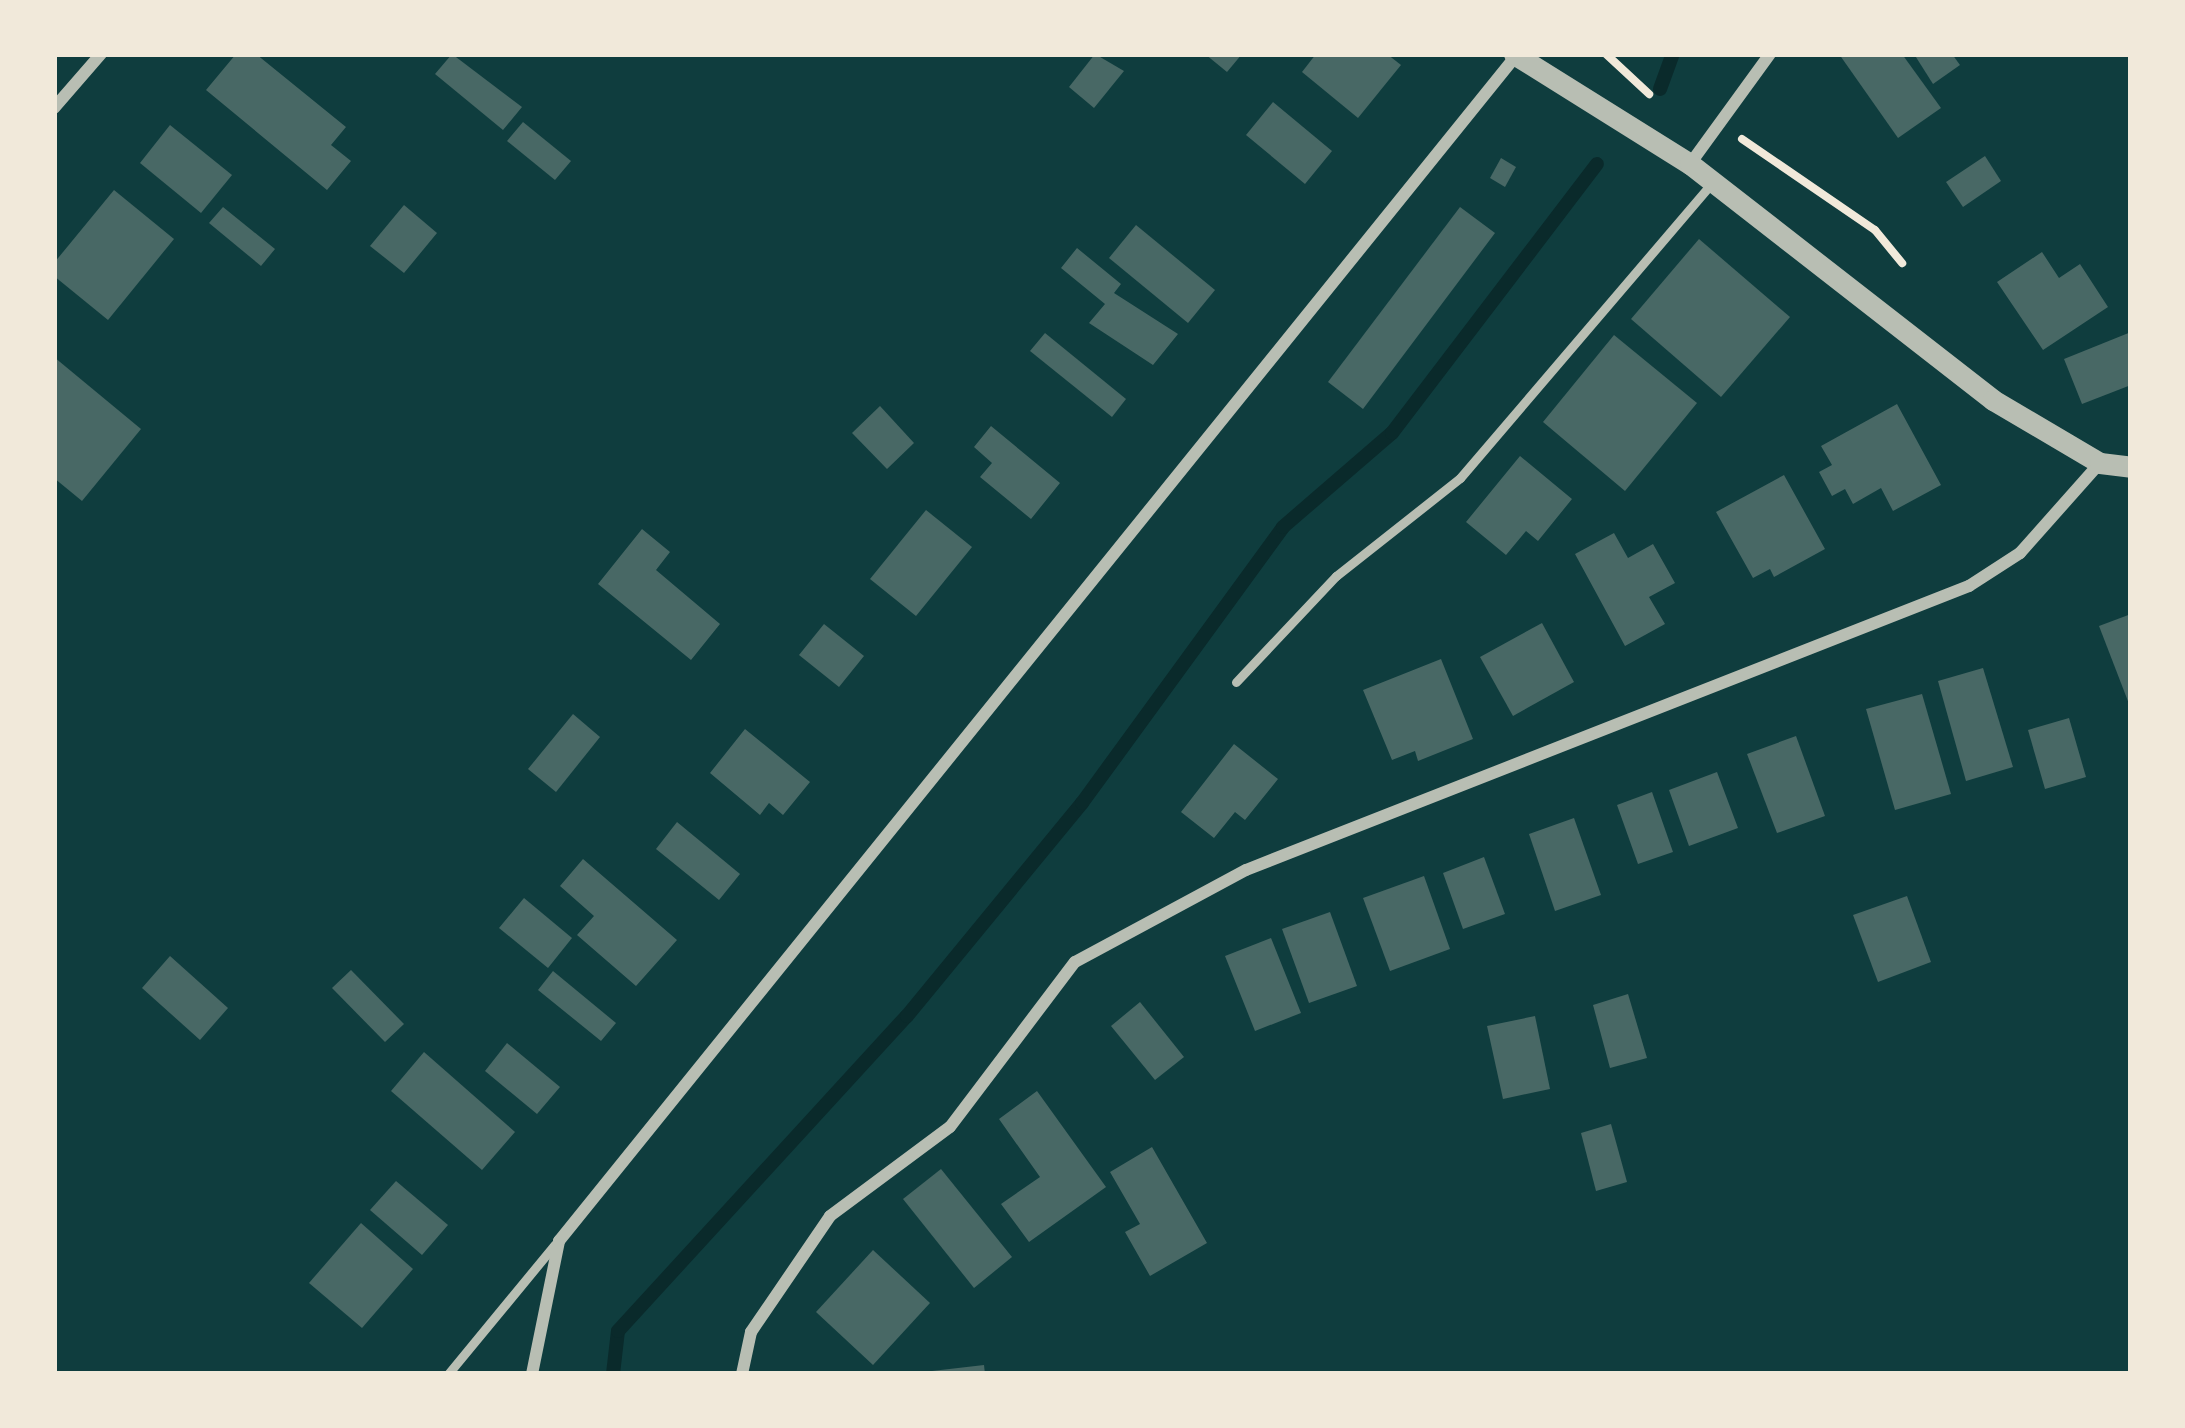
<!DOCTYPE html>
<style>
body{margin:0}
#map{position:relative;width:2185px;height:1428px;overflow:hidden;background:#0f3d3e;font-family:Lato,sans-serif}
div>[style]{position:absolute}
.stream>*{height:14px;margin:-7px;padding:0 7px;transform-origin:7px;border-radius:7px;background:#0a2a2b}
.building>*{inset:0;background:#486865}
.path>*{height:8px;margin:-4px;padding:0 4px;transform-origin:4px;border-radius:4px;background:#f1e9da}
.service>*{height:9px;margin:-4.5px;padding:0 4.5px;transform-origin:4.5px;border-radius:4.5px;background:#b8beb3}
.minor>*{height:12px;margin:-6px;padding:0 6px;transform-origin:6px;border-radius:6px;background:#b8beb3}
.tertiary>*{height:21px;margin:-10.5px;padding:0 10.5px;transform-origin:10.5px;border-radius:10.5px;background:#b8beb3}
span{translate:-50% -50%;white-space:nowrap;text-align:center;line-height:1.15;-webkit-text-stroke:12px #f1e9da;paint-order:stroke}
.frame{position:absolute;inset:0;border:57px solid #f1e9da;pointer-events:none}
</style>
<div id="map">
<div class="stream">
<div style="left:1660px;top:89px;width:37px;rotate:-70deg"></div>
<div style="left:613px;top:1374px;width:43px;rotate:-83.4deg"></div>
<div style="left:618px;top:1331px;width:427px;rotate:-47.5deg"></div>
<div style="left:907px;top:1016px;width:276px;rotate:-50.6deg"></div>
<div style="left:1082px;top:803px;width:341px;rotate:-53.9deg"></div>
<div style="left:1283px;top:527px;width:144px;rotate:-40.8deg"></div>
<div style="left:1392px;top:433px;width:338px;rotate:-52.7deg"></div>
</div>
<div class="building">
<div style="clip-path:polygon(236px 54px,256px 54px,346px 127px,331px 145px,351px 161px,327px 190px,206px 90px)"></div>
<div style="clip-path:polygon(452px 54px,522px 107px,503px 130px,435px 74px)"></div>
<div style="clip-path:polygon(1095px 54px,1124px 71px,1094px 108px,1069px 87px)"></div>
<div style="clip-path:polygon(1205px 54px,1242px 54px,1227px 72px)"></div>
<div style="clip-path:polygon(1316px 54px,1387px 54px,1401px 65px,1358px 118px,1302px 72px)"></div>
<div style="clip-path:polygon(1839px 54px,1902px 54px,1941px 108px,1898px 138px)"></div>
<div style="clip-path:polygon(1914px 54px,1952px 54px,1960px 65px,1933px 84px)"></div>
<div style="clip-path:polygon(1273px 102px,1332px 151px,1305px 184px,1246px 135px)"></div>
<div style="clip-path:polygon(523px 122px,571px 161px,555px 180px,507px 141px)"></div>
<div style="clip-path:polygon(170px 125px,232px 175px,201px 213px,140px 163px)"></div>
<div style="clip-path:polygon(1985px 156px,2001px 181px,1963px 207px,1946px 182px)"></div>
<div style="clip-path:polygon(1501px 158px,1516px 167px,1505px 187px,1490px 178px)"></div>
<div style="clip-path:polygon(114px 190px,174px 239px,108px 320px,54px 276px,54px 263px)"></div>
<div style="clip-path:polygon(404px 205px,437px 233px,404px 273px,370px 246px)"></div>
<div style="clip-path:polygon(223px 207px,275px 249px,261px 266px,209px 223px)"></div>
<div style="clip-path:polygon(1460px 207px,1495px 233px,1363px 409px,1328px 382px)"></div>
<div style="clip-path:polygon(1136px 225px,1215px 290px,1188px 323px,1109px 258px)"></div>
<div style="clip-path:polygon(1699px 239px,1790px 317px,1721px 397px,1631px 319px)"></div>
<div style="clip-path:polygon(1077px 248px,1121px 284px,1114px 293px,1178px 334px,1153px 365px,1089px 323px,1105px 304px,1061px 268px)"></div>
<div style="clip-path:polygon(2042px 252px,2059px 278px,2080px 264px,2108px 307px,2043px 350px,1997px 282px)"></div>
<div style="clip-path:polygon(2131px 332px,2131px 385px,2082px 404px,2064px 359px)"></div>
<div style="clip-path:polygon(1045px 333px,1126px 399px,1112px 417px,1030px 351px)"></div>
<div style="clip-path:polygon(1614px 335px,1697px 403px,1625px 491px,1543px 422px)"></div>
<div style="clip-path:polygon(54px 357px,141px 429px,82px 501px,54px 478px)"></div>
<div style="clip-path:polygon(1897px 404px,1941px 485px,1893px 511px,1881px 488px,1853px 504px,1845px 489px,1832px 496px,1819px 472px,1832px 465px,1821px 446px)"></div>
<div style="clip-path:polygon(880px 406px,914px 443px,887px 469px,852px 433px)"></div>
<div style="clip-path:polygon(991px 426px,1060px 483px,1031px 519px,980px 477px,992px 463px,974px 447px)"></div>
<div style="clip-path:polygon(1520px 456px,1572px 499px,1538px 541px,1526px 531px,1506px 555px,1466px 522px)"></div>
<div style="clip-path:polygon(1784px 475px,1825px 549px,1774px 577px,1770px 569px,1753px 578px,1716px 512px)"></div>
<div style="clip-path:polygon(926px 510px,972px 547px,916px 616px,870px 579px)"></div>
<div style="clip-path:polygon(642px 529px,670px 552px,656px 570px,720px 624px,691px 660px,598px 584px)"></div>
<div style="clip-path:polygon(1614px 533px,1628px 558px,1653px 544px,1675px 583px,1649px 597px,1665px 624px,1625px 646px,1575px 554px)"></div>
<div style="clip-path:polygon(2131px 614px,2131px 709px,2099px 626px)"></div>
<div style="clip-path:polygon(1542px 623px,1574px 682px,1513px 716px,1480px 657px)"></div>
<div style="clip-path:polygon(824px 624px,864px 656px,839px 687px,799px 655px)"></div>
<div style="clip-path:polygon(1441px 659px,1473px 739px,1418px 761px,1415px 751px,1392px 760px,1363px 690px)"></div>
<div style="clip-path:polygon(1983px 668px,2013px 767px,1966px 781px,1938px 681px)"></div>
<div style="clip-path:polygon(1922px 694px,1951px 794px,1895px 810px,1866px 709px)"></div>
<div style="clip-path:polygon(573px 714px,600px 737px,556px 792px,528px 769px)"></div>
<div style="clip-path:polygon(2069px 718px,2086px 777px,2045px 789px,2028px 730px)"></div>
<div style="clip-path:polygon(745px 729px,810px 782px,783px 815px,769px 803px,760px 815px,710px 773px)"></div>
<div style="clip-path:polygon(1796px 736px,1825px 816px,1777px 833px,1747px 754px)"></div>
<div style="clip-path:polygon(1234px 744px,1278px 779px,1245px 820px,1235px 812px,1214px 838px,1181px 812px)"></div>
<div style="clip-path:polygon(1717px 772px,1738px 828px,1689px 846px,1669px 790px)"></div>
<div style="clip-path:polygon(1652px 792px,1673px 852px,1638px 864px,1617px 805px)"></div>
<div style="clip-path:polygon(1574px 818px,1601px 895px,1555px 911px,1529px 834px)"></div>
<div style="clip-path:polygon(677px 822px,740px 874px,719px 900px,656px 849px)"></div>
<div style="clip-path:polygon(1484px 857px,1505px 914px,1463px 929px,1443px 873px)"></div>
<div style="clip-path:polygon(583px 859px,677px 940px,636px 986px,577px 935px,594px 916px,560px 886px)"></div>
<div style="clip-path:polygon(1424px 876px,1450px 949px,1390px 971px,1363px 898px)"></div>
<div style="clip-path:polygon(1907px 896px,1931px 962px,1878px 982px,1853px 915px)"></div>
<div style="clip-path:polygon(524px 898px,572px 938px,548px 968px,499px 928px)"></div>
<div style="clip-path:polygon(1330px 912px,1357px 986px,1309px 1003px,1282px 929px)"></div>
<div style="clip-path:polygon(1271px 938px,1301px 1013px,1255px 1031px,1225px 956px)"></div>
<div style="clip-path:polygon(170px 956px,228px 1008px,200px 1040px,142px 988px)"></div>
<div style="clip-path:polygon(351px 970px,404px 1024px,385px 1042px,332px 988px)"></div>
<div style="clip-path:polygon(553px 971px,616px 1023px,601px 1041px,538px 990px)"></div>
<div style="clip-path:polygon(1628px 994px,1647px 1058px,1610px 1068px,1593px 1005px)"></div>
<div style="clip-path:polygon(1140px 1002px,1184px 1057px,1155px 1080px,1111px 1026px)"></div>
<div style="clip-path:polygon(1535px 1016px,1550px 1089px,1503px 1099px,1487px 1026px)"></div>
<div style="clip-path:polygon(507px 1043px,560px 1087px,537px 1114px,485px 1071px)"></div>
<div style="clip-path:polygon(424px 1052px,515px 1132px,482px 1170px,391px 1091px)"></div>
<div style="clip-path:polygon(1037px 1091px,1106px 1187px,1029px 1242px,1001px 1204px,1040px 1177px,999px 1119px)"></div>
<div style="clip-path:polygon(1611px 1124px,1627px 1182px,1596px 1191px,1581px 1133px)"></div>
<div style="clip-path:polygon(1152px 1147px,1207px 1243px,1150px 1276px,1125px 1232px,1140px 1224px,1110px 1172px)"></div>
<div style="clip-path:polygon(941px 1169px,1012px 1257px,974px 1288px,903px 1199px)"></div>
<div style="clip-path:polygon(396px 1181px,448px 1225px,422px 1255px,370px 1210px)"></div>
<div style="clip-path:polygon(361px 1223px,413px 1269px,362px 1328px,309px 1283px)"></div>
<div style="clip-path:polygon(873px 1250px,930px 1303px,873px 1365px,816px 1312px)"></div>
<div style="clip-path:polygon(984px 1365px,985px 1374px,932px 1374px,932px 1371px)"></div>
</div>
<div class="path">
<div style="left:1606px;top:54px;width:59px;rotate:42.9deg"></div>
<div style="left:1742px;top:139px;width:161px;rotate:34.4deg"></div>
<div style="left:1875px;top:230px;width:43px;rotate:50.7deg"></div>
</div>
<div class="service">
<div style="left:1236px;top:682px;width:146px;rotate:-46.7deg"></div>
<div style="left:1336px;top:576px;width:158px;rotate:-38.3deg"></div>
<div style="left:1460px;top:478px;width:391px;rotate:-49.5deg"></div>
<div style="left:448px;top:1374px;width:168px;rotate:-50.5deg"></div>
</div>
<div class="minor">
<div style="left:54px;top:108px;width:72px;rotate:-49deg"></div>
<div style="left:1690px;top:164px;width:136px;rotate:-54deg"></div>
<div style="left:532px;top:1374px;width:136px;rotate:-78.5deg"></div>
<div style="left:559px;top:1241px;width:1523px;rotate:-51.08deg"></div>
<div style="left:742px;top:1374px;width:43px;rotate:-77.9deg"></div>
<div style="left:751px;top:1332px;width:140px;rotate:-55.7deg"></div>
<div style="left:830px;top:1216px;width:149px;rotate:-36.6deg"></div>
<div style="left:950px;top:1127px;width:207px;rotate:-52.9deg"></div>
<div style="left:1075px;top:962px;width:194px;rotate:-28.3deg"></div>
<div style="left:1246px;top:870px;width:777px;rotate:-21.45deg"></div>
<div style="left:1969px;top:586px;width:61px;rotate:-32.9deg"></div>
<div style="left:2020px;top:553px;width:120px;rotate:-48.4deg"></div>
</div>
<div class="tertiary">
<div style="left:1514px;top:54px;width:208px;rotate:32deg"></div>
<div style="left:1690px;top:164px;width:384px;rotate:37.9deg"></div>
<div style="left:1993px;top:400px;width:124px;rotate:30.5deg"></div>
<div style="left:2100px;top:463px;width:31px;rotate:7deg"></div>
</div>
<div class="frame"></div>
</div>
